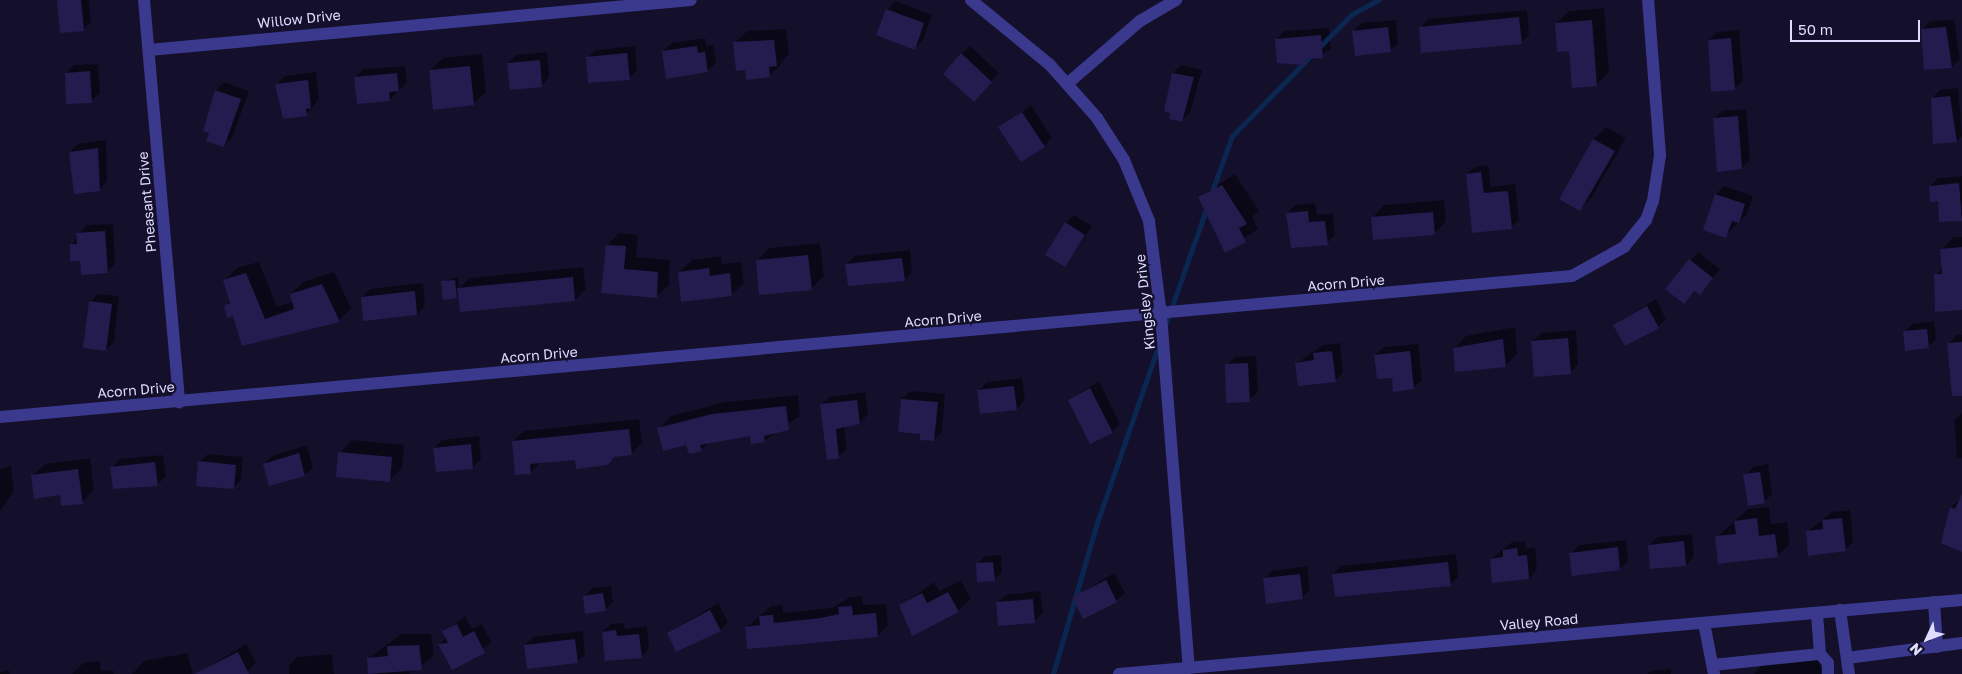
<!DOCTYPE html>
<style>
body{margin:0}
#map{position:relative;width:1962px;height:674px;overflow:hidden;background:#14102c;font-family:"Golos Text",sans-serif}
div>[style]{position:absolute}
.shadow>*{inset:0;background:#0007}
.stream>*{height:5px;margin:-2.5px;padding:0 2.5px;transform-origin:2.5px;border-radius:2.5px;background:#0a2651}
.building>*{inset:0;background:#241b4e}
.minor>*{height:12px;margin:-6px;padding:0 6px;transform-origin:6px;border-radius:6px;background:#3a398d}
span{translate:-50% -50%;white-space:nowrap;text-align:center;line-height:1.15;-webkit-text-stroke:4.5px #14102c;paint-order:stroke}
.street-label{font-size:14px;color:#dfdcff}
.north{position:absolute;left:1902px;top:614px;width:50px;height:50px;-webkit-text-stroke:4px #14102c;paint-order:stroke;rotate:227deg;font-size:14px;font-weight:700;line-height:20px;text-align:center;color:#dfdcff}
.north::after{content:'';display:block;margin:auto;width:18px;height:22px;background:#dfdcff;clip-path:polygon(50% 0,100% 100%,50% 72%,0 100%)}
.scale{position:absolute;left:1790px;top:20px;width:130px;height:22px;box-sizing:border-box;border:2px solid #dfdcff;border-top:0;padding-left:6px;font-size:15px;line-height:18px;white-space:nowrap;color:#dfdcff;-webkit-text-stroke:4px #14102c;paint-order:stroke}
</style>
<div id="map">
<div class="shadow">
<div style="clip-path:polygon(58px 0,89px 0,91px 22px,83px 30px)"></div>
<div style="clip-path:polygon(895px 1px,932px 15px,923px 40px,915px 48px,887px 10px)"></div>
<div style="clip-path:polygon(1604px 8px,1609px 72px,1597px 84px,1556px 23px,1569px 11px)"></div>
<div style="clip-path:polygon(1527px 10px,1529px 35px,1521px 43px,1420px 28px,1428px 19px)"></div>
<div style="clip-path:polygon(1396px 20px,1398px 43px,1390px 51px,1354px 31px,1362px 23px)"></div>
<div style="clip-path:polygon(1954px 20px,1960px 59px,1952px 67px,1925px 69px,1922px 30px,1930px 21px)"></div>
<div style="clip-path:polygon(1329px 28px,1331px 49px,1306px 64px,1276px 40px,1284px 31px)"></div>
<div style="clip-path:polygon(786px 29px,789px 53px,781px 64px,769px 76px,746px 69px,735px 43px,747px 31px)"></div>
<div style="clip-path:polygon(1739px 30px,1743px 81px,1734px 89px,1709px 40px,1717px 32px)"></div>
<div style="clip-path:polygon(705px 38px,706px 46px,713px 45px,716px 63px,707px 71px,663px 51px,672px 43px)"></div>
<div style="clip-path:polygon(635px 46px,637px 70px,629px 79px,587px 58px,596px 50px)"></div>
<div style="clip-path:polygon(970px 46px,999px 73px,982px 92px,962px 54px)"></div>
<div style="clip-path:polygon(547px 52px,549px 77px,541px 86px,508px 63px,516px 55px)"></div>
<div style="clip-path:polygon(482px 54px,486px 92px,473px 104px,430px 70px,443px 58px)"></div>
<div style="clip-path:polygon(98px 64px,100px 93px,91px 101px,66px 73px,74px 65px)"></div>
<div style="clip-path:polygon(1181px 65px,1202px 70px,1190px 113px,1182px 121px,1171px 112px,1173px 73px)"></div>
<div style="clip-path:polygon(405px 66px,407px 82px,390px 100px,355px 77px,364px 69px)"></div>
<div style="clip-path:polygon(316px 72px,319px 99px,306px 115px,277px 84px,285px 76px)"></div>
<div style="clip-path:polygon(224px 82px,249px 91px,232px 138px,224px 146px,204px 130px,216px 90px)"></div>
<div style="clip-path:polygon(1958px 88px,1962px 136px,1957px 141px,1932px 98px,1940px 90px)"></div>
<div style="clip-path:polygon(1031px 105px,1052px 138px,1044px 146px,1000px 128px)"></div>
<div style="clip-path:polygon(1746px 109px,1750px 160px,1742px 168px,1714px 119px,1722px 111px)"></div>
<div style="clip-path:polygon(1606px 127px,1626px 138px,1592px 197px,1580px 209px,1560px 198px,1594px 139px)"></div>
<div style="clip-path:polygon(106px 140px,107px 181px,99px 190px,70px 152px,78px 144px)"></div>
<div style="clip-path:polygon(1488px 165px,1491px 187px,1515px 184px,1519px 220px,1511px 227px,1467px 174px,1475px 167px)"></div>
<div style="clip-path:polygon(1235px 174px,1259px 211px,1252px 217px,1258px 229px,1226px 251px,1199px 197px)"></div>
<div style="clip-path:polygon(1962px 176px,1962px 219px,1930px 186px,1938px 178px)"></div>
<div style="clip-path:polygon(1724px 186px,1753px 196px,1747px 214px,1725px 236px,1716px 194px)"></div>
<div style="clip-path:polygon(1444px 200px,1446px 221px,1434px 234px,1372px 218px,1384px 205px)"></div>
<div style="clip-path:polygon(1315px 203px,1317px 215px,1333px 213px,1335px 235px,1327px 243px,1287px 213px,1295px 205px)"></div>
<div style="clip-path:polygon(1074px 215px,1092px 226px,1065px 266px,1066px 223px)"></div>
<div style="clip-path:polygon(113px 224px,115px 264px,107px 272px,81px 259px,71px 245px,86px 225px)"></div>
<div style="clip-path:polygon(619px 233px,638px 235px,636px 257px,670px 260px,669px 285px,656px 297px,603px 292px,607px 245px)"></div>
<div style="clip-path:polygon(1954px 237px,1962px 237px,1962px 309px,1936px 275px,1943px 267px,1942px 249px)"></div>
<div style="clip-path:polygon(820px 243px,824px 276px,811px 289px,757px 261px,769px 248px)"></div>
<div style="clip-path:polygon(910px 250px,912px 272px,904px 280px,847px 264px,855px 256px)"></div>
<div style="clip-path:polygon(1698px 252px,1720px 269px,1700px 294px,1695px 290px,1684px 302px,1667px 288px)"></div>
<div style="clip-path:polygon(721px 256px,722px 264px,741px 262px,744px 283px,731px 295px,679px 272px,692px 260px)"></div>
<div style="clip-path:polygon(259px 262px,277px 307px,293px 302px,291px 294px,303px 282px,334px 272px,351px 308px,339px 321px,243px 345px,234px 314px,225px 305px,230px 300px,224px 281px,237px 268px)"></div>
<div style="clip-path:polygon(583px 267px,586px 289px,575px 300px,456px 297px,442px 282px,458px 277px,459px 288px,470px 278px)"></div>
<div style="clip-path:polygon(423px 283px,425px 306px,417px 314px,362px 297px,370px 289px)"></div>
<div style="clip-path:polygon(98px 294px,119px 296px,114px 342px,106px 350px,90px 302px)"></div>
<div style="clip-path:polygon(1656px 299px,1666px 319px,1658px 327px,1615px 325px)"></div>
<div style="clip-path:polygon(1934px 321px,1936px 339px,1928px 347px,1904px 332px,1912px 324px)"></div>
<div style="clip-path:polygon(1515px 327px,1517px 354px,1505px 366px,1454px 349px,1466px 336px)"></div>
<div style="clip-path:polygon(1576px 330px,1578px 364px,1570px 373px,1533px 341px,1541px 333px)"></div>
<div style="clip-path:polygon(1957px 335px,1962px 335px,1962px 378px,1948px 344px)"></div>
<div style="clip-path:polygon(1340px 343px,1343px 373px,1335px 381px,1297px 363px,1323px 345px)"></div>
<div style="clip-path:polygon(1418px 344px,1422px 380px,1413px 388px,1393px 376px,1375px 355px,1384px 347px)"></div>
<div style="clip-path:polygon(1256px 356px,1258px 392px,1249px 400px,1226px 365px,1235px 357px)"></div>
<div style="clip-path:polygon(1022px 378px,1025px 400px,1017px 409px,978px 391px,987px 382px)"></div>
<div style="clip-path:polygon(1099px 381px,1120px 424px,1112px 432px,1069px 400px)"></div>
<div style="clip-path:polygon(910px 391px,945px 394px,942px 432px,934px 440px,922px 433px,902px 399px)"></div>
<div style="clip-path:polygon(865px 392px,868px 414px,860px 423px,844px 426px,847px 449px,838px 457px,821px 405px,829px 397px)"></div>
<div style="clip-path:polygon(798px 395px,800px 416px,764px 441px,751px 434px,710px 441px,701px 450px,659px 429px,671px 416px,725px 402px)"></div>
<div style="clip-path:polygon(1962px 413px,1962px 458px,1957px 458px,1954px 421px)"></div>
<div style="clip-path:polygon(639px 419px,642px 443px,631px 454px,616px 455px,608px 464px,576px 459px,541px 462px,531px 472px,513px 441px,524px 431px)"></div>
<div style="clip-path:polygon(479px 436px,481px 459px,473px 467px,434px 448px,442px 440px)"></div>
<div style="clip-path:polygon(352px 440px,404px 445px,402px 468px,390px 480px,340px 453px)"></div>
<div style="clip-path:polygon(307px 445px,313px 467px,305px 475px,270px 485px,264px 464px,272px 456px)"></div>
<div style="clip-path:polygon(208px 454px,243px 457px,241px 480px,233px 488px,199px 462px)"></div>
<div style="clip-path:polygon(163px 455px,166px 476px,157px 485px,112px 468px,120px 459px)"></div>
<div style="clip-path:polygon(90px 458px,94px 490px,82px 502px,32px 476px,45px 464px)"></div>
<div style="clip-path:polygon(1768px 464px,1772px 494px,1764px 502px,1745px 475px,1753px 467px)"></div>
<div style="clip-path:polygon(11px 466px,14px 491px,0 511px,0 469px)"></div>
<div style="clip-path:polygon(1960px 499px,1962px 500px,1962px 550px,1943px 543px,1951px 507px)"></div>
<div style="clip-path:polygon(1769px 507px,1771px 524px,1787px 522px,1790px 544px,1777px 556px,1717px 537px,1748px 509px)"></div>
<div style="clip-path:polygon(1850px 510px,1853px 542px,1845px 550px,1807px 532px,1832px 512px)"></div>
<div style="clip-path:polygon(1692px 534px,1694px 557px,1686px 565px,1649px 545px,1658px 537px)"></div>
<div style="clip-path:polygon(1626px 540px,1628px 561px,1620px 569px,1571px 553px,1579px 545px)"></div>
<div style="clip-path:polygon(1525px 541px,1526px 549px,1535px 547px,1537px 570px,1529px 578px,1491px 559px,1512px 542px)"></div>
<div style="clip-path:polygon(1456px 554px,1458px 577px,1450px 585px,1333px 574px,1341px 566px)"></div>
<div style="clip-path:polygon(1001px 555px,1002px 572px,994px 580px,977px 564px,985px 556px)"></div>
<div style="clip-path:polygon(1307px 566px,1310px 590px,1302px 598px,1264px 579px,1272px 571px)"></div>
<div style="clip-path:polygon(1114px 573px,1125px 593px,1116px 601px,1073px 598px)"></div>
<div style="clip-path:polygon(961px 580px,971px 599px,958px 611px,901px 605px,934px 582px,939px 591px)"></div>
<div style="clip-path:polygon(611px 586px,613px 602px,605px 610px,584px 597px,592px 588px)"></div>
<div style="clip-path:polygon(1040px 591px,1043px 613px,1034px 622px,997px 603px,1006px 595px)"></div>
<div style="clip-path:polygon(862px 596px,863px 605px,886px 604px,888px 626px,877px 636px,747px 627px,771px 606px,783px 605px,783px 613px,832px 608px,850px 597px)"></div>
<div style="clip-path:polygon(718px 603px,728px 622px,720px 630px,668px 633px)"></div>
<div style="clip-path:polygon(465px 616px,472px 629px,482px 624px,492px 643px,452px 668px,440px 644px,446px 637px,444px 632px)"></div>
<div style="clip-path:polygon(624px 623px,625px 629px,647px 626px,649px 649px,641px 657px,603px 632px,611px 624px)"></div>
<div style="clip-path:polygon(583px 631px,585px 654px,577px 662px,525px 645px,533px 637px)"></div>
<div style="clip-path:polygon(401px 634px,431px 634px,434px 656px,409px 674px,370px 674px,368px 659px)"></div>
<div style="clip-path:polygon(246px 644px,256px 663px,248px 671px,197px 674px)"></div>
<div style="clip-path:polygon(1819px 650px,1821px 674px,1754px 674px,1770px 654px)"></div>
<div style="clip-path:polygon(187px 653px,193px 674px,132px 674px,144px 661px)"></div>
<div style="clip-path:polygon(332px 654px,334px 674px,289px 674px,289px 666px,297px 657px)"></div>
<div style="clip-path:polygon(100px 661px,101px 671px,113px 670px,114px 674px,72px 674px,83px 663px)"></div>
<div style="clip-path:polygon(1671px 669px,1671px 674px,1647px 674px,1651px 671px)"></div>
<div style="clip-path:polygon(9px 670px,10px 674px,0 674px,0 672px)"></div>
</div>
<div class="stream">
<div style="left:1211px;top:194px;width:62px;rotate:-70.1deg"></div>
<div style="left:1232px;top:136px;width:171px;rotate:-45.5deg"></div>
<div style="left:1352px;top:14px;width:30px;rotate:-28deg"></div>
<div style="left:1165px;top:326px;width:126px;rotate:-70.6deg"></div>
<div style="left:1053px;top:674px;width:157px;rotate:-73.8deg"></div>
<div style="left:1097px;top:523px;width:189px;rotate:-70.9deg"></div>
</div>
<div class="building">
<div style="clip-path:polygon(57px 0,81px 0,84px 31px,60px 33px)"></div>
<div style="clip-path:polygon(886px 9px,924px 23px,915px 50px,876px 35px)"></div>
<div style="clip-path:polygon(1519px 17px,1522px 44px,1421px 53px,1419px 27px)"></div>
<div style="clip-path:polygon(1592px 20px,1597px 86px,1572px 88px,1569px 51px,1557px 52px,1555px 23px)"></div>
<div style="clip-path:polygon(1388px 27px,1391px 52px,1355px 56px,1352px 31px)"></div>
<div style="clip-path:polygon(1946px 27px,1952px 68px,1924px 70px,1921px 29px)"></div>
<div style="clip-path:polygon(1321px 35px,1323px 58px,1306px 59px,1306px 65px,1277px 63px,1275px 39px)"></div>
<div style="clip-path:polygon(1731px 38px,1735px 90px,1711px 92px,1708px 40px)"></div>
<div style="clip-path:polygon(774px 40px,777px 66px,769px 67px,770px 77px,746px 80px,745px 70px,736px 71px,733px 42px)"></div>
<div style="clip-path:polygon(697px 46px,698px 53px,705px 52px,708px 72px,666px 79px,662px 51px)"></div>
<div style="clip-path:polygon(627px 53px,630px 80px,588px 83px,586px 57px)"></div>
<div style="clip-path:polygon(961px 53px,992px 82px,974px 102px,943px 74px)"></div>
<div style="clip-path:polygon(540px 60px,542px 87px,510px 90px,507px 63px)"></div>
<div style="clip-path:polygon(470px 66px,474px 105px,433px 110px,429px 70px)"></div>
<div style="clip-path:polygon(90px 71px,92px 103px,66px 104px,65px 73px)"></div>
<div style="clip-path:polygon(397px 73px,399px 91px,389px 92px,390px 101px,357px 104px,354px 77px)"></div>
<div style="clip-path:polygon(1172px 73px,1194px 77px,1182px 122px,1169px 119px,1170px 113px,1164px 111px)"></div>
<div style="clip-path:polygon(308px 80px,311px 108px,306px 109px,307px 116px,283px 119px,275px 84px)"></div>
<div style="clip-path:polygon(215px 90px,241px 99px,224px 147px,206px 141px,209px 133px,203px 131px)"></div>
<div style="clip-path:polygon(1950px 96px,1957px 142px,1933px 144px,1931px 98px)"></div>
<div style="clip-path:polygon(1022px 112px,1045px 147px,1021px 162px,998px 127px)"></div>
<div style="clip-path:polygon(1738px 116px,1742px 169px,1717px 172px,1713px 118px)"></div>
<div style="clip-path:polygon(1593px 139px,1615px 151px,1580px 211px,1559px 199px)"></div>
<div style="clip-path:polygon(98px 148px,100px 191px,74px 194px,69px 152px)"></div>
<div style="clip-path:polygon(1481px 172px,1484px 193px,1508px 191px,1512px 229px,1472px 233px,1466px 174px)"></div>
<div style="clip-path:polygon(1959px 183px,1962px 221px,1939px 222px,1938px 201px,1930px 202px,1929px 186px)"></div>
<div style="clip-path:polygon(1222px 185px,1247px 224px,1239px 228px,1246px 242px,1225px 253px,1198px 197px)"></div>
<div style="clip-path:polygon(1715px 194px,1745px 204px,1739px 223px,1732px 221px,1726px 238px,1703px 230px)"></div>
<div style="clip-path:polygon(1308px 211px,1309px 222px,1325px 221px,1328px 245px,1291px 248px,1286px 213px)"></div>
<div style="clip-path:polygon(1433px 212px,1435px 235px,1373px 240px,1371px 217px)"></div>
<div style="clip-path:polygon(1065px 222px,1085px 235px,1065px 267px,1045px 255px)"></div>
<div style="clip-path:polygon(105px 231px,108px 273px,81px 275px,80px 261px,70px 261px,70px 244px,77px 244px,76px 233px)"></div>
<div style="clip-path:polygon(606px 245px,626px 246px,624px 269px,658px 272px,657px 298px,601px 293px)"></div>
<div style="clip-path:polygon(1962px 247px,1962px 310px,1935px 312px,1934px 274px,1942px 274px,1940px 249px)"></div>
<div style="clip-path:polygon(808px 255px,812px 290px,759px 295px,756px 260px)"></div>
<div style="clip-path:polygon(902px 258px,905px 281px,848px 286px,845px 264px)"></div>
<div style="clip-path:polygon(1689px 259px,1713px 278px,1700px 295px,1694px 291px,1684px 304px,1665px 289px)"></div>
<div style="clip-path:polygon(709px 268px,710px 276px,730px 273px,732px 296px,681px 302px,678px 272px)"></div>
<div style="clip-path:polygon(246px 273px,265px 319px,294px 309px,290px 294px,322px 284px,340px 322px,242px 346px,233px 316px,227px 318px,224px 305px,230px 303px,223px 280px)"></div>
<div style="clip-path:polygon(573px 277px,575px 301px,460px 312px,457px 288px)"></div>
<div style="clip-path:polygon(455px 280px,457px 298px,443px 300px,441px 281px)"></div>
<div style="clip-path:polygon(415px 291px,417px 315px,363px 321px,361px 297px)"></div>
<div style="clip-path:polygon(89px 301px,112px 304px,106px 351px,83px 348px)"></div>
<div style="clip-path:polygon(1647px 306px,1659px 328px,1625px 346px,1613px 325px)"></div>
<div style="clip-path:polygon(1927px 329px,1929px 348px,1905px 351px,1903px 331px)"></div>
<div style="clip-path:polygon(1568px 338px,1571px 374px,1534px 377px,1531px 341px)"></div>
<div style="clip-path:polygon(1503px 339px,1506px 367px,1455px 372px,1453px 348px)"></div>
<div style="clip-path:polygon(1962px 342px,1962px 396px,1952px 396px,1947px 343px)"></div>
<div style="clip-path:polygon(1332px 351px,1336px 382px,1298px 386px,1295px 363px,1314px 360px,1313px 353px)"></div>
<div style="clip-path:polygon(1410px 351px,1414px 389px,1393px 392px,1392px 378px,1377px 379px,1374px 355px)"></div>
<div style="clip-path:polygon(1248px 363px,1250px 402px,1226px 403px,1225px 364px)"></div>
<div style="clip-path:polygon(1014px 386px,1017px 410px,980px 414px,977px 390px)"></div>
<div style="clip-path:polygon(1090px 388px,1113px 433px,1090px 444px,1068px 400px)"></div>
<div style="clip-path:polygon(901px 399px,938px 402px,934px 441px,920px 440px,920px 434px,898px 432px)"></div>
<div style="clip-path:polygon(857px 400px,860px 424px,836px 429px,839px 458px,827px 460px,820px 404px)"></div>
<div style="clip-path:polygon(786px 406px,789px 430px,764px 436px,765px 442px,751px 444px,750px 436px,700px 445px,702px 451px,689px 454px,686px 445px,663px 451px,657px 428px,712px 414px)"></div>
<div style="clip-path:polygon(629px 429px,632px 455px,614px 457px,608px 465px,576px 469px,575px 460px,530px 464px,531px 474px,515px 475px,512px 441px)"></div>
<div style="clip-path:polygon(471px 444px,473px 469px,436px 472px,433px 448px)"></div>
<div style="clip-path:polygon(338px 452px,392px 457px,390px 482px,336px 477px)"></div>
<div style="clip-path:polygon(299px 453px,305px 476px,269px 486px,263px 464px)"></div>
<div style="clip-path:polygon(198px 461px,236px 465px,234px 489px,196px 486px)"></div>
<div style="clip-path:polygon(155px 462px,158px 486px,113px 489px,110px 467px)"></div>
<div style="clip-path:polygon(78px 469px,83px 504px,61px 506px,60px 495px,34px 499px,31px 475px)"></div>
<div style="clip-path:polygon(1760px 472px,1765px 503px,1748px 506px,1743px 474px)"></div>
<div style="clip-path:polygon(1962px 494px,1962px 552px,1941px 543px,1950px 507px,1955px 509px)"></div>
<div style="clip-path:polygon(1757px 518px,1759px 536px,1775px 534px,1778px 557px,1718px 564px,1715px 536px,1736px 534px,1734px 521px)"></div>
<div style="clip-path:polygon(1842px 518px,1846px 551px,1808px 556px,1806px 531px,1823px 529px,1822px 520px)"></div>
<div style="clip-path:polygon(1684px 541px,1686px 566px,1650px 569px,1648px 545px)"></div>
<div style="clip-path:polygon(1618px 547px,1620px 570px,1572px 576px,1569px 553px)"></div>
<div style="clip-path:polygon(1517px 548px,1518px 556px,1527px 555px,1529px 579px,1492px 583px,1490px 559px,1503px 557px,1503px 550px)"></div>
<div style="clip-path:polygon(993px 562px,995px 581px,977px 582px,976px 563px)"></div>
<div style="clip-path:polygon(1448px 562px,1451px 586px,1335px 597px,1332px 574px)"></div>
<div style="clip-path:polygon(1300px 574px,1303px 599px,1266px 604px,1263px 578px)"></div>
<div style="clip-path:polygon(1106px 580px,1117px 602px,1083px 619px,1072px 597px)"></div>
<div style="clip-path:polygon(948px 592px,959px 612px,912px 636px,899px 605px,922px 593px,927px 603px)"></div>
<div style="clip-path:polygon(603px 593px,606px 611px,585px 614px,583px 596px)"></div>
<div style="clip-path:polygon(1033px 599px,1035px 623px,998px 626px,996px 602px)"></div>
<div style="clip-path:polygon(852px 606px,853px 615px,876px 613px,878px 637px,747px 649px,745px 627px,760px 625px,759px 616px,773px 615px,774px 623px,821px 618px,839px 614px,838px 607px)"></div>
<div style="clip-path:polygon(710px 610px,721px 631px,676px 652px,667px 633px)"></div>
<div style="clip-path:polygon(457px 624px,463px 637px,474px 631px,485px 653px,452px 670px,438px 644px,448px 643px,442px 631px)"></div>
<div style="clip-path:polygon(616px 630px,617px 636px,639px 634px,642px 658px,605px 661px,602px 632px)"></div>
<div style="clip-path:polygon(575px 639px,578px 663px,527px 669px,524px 645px)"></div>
<div style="clip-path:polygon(419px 645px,422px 670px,368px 674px,367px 658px,388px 656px,387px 646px)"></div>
<div style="clip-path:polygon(238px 652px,249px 674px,194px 674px)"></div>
</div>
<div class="minor">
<div style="left:144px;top:0;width:404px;rotate:85deg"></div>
<div style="left:971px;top:0;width:102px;rotate:39.4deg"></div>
<div style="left:1050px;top:65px;width:71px;rotate:48.4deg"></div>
<div style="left:1097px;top:118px;width:50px;rotate:57.3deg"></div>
<div style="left:1124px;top:160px;width:66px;rotate:67.7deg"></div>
<div style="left:1149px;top:221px;width:95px;rotate:82.7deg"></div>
<div style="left:1161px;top:315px;width:354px;rotate:85.5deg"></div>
<div style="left:149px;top:50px;width:544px;rotate:-5.27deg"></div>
<div style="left:1067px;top:84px;width:96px;rotate:-40.8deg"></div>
<div style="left:1140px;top:21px;width:42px;rotate:-30.3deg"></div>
<div style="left:0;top:417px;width:1578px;rotate:-5.13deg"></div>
<div style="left:1572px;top:276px;width:60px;rotate:-29.1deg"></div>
<div style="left:1624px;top:247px;width:35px;rotate:-51deg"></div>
<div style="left:1646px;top:220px;width:20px;rotate:-70deg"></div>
<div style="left:1653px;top:201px;width:47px;rotate:-81.3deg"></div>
<div style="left:1660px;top:155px;width:155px;rotate:-94.4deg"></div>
<div style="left:1934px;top:602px;width:45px;rotate:86.2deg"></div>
<div style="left:1840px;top:610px;width:65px;rotate:82deg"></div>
<div style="left:1817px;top:614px;width:40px;rotate:85.7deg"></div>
<div style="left:1704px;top:623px;width:52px;rotate:78.9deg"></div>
<div style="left:1847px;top:658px;width:116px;rotate:-7.4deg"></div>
<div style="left:1713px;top:665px;width:108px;rotate:-5.9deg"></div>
<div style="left:1820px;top:654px;width:12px;rotate:48deg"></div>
<div style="left:1828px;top:663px;width:11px;rotate:90deg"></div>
<div style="left:1119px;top:674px;width:846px;rotate:-5.02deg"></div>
</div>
<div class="street-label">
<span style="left:299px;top:19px;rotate:-6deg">Willow Drive</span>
<span style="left:147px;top:202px;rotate:-95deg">Pheasant Drive</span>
<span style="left:1346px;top:283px;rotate:-5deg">Acorn Drive</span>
<span style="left:1145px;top:302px;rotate:-96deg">Kingsley Drive</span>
<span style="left:943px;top:319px;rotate:-5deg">Acorn Drive</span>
<span style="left:539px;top:355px;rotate:-5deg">Acorn Drive</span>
<span style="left:136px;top:390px;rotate:-5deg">Acorn Drive</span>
<span style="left:1539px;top:622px;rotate:-5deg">Valley Road</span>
</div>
<div class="north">N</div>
<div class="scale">50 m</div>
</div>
